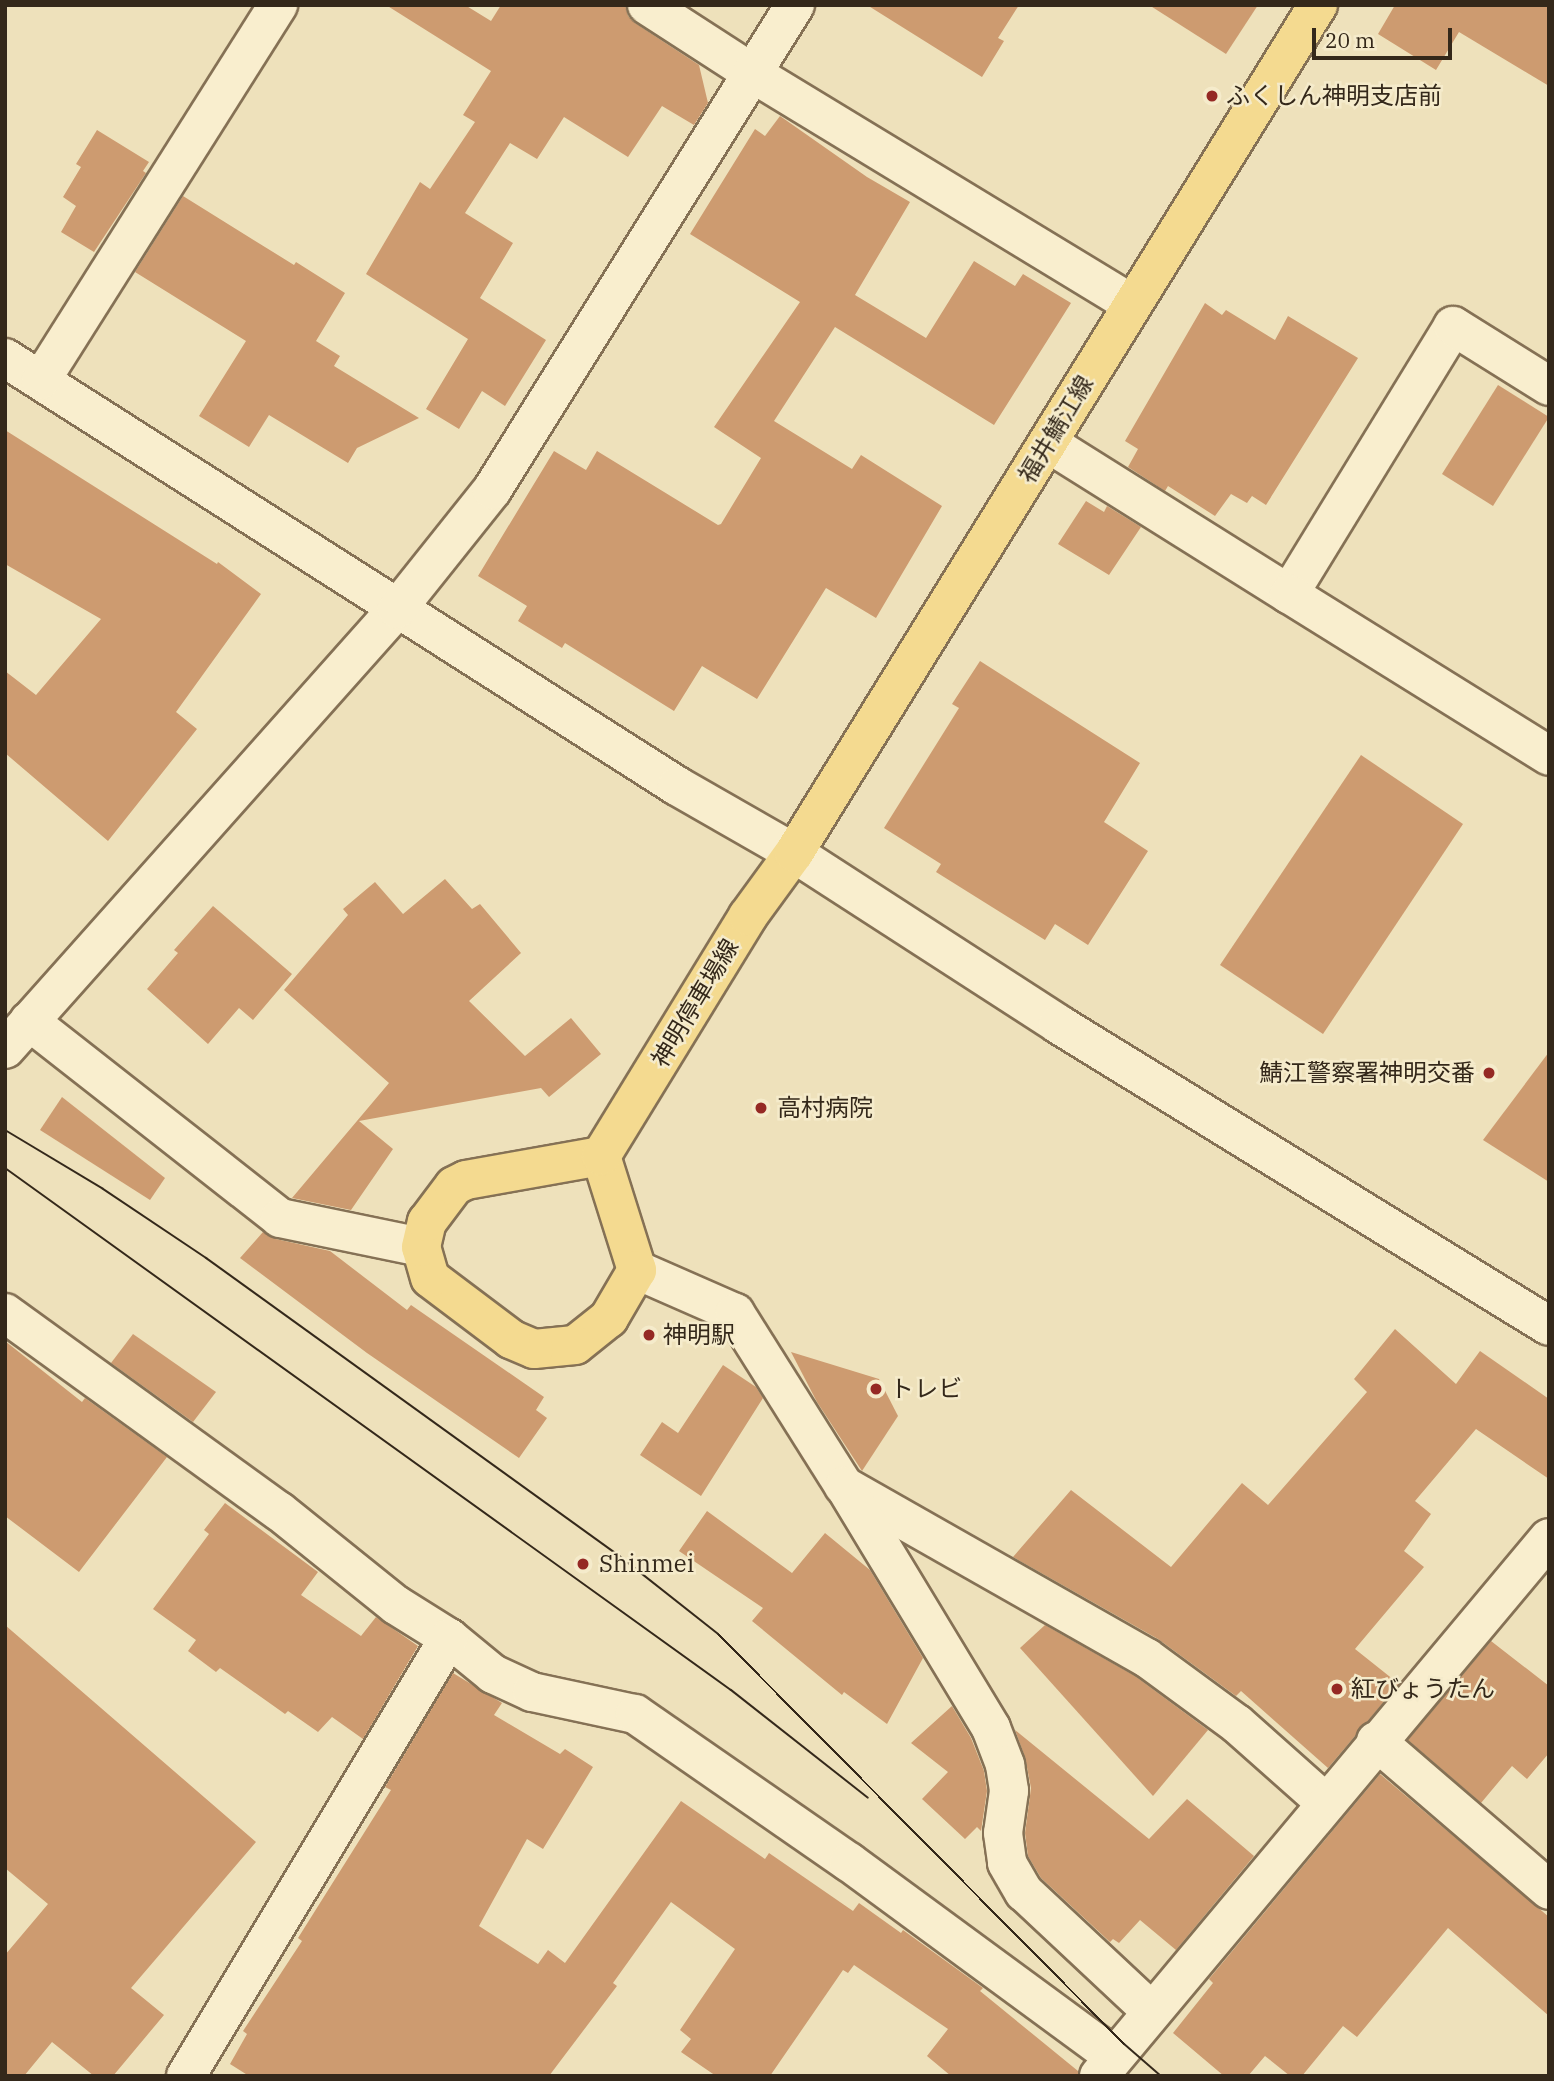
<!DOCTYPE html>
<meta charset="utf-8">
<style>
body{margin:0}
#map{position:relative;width:1554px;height:2081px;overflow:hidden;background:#eee1bb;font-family:"IBM Plex Serif","Noto Sans JP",serif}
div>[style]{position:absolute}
.building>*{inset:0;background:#cd9b70}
.roads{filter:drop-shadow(2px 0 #857155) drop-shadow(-2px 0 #857155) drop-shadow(0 2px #857155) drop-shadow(0 -2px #857155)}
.minor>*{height:38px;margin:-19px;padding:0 19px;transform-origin:19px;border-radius:19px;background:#f9eece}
.major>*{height:38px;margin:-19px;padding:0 19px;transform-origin:19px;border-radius:19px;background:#f4da90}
.tram>*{height:2px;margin:-1px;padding:0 1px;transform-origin:1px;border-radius:1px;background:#34281a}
.dots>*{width:19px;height:19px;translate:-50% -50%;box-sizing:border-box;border:4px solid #f5ebcb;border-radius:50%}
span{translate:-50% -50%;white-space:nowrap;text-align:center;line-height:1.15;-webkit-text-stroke:5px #f5ebcb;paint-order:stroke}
.poi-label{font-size:24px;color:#34281a}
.left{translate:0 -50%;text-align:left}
.right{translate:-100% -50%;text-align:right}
.street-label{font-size:24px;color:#34281a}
.frame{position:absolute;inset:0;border:7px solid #34281a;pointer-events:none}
.scale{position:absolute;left:1312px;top:28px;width:140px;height:32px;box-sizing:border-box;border:4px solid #34281a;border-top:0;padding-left:9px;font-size:21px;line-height:24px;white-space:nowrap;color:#34281a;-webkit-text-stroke:5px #f5ebcb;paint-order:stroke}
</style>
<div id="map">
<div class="building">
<div style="clip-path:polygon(386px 5px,465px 5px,491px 21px,501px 5px,625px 5px,628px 16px,635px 23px,699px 65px,708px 103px,694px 125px,662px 106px,628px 157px,564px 117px,537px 159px,510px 143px,465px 213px,513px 243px,480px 298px,546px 340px,505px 406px,482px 391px,459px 429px,426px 409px,468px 339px,366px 274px,420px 182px,430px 189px,475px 122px,463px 115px,491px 71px)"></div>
<div style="clip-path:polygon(867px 5px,1019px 5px,998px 38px,1004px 41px,982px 77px)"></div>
<div style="clip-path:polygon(1149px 5px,1258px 5px,1226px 54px)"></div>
<div style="clip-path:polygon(1395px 5px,1549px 5px,1549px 86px,1459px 32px,1436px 70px,1378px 34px)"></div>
<div style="clip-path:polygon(780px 116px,867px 177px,910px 202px,855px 295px,926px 338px,974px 261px,1015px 286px,1023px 274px,1071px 303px,994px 425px,835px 327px,774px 421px,852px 469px,861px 455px,942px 506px,876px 618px,826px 588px,757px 699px,702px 666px,674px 711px,565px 643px,562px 648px,518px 621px,527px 606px,478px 576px,554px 451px,586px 470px,597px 451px,718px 525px,721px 524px,761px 458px,714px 427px,800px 302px,690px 234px,755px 129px,765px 136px)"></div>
<div style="clip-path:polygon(97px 130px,149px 162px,143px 171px,146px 173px,94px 252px,61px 232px,76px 206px,63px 197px,81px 167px,76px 164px)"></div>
<div style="clip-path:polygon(183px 196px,294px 265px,296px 262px,345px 293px,316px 341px,340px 356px,334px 366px,419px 418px,357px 448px,348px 463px,269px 415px,249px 447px,199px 416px,246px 341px,135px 272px)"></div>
<div style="clip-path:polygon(1205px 303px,1222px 315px,1226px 310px,1275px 340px,1288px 316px,1358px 358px,1266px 505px,1252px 496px,1247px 503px,1231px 494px,1215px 516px,1168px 486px,1165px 491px,1128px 467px,1138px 449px,1125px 441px)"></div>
<div style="clip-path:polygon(1498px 385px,1549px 417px,1493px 506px,1442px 474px)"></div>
<div style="clip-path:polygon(5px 430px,217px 564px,218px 562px,261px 594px,176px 712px,197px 729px,108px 841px,5px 753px,5px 671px,36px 695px,101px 619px,5px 564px)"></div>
<div style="clip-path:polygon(1086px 501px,1104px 512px,1107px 506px,1141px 527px,1109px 575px,1058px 544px)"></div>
<div style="clip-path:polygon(980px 661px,1140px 763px,1104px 822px,1148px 851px,1088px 945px,1055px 924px,1045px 940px,936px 872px,941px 864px,884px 828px,959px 708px,952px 704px)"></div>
<div style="clip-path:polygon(1361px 755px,1463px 824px,1323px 1034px,1220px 965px)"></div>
<div style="clip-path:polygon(445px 879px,472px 909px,480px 904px,521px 953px,469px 1001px,525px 1056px,571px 1018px,601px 1054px,549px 1097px,541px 1088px,359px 1121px,393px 1149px,351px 1210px,292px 1198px,389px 1083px,284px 990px,348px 915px,343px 909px,375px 882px,403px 914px)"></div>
<div style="clip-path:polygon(213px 906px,292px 974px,253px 1020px,239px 1008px,208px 1044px,147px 989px,178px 953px,174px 950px)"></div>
<div style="clip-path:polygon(1549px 1052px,1549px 1182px,1483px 1140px)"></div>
<div style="clip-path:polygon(62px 1097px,165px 1178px,150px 1200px,40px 1130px)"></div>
<div style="clip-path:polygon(263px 1232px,276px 1239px,330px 1251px,407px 1310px,411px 1305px,544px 1397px,536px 1410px,547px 1418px,519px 1458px,367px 1353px,240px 1258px)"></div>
<div style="clip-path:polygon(1395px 1329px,1456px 1384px,1480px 1351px,1549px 1399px,1549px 1479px,1476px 1429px,1415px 1501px,1431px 1514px,1404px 1551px,1424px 1567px,1355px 1649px,1399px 1684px,1328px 1768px,1241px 1691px,1236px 1696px,1158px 1639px,1013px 1557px,1071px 1490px,1171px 1567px,1242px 1483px,1268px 1505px,1367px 1392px,1354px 1379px)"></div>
<div style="clip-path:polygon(133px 1334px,216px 1392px,193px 1422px,111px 1363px)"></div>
<div style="clip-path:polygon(5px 1341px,82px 1402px,85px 1398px,167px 1457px,79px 1572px,5px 1516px)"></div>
<div style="clip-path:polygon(791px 1352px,879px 1379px,898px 1416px,862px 1471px,817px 1402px)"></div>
<div style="clip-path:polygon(723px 1365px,756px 1387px,763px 1398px,701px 1496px,640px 1455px,662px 1422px,678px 1433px)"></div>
<div style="clip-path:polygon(225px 1503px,318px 1572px,301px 1595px,361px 1636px,376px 1617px,418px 1646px,363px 1739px,332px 1717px,318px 1732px,288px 1711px,285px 1714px,220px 1668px,216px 1672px,188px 1651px,196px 1640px,153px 1609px,209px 1534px,204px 1530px)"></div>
<div style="clip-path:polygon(707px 1511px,792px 1573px,825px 1533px,870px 1570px,923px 1658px,887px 1724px,844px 1692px,842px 1695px,752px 1621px,763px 1608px,679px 1551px)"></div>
<div style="clip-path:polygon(5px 1625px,256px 1842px,131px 1988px,164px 2015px,113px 2076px,94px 2076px,52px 2042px,24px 2076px,5px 2076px,5px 1955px,48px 1904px,5px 1868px)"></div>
<div style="clip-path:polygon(1045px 1625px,1135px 1676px,1208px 1730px,1153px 1796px,1020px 1648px)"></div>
<div style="clip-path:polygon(1491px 1641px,1549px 1686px,1549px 1753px,1527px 1779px,1512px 1766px,1481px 1803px,1408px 1740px)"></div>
<div style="clip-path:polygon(453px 1673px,502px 1703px,494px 1715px,560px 1754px,565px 1749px,593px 1767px,543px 1849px,527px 1839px,479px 1926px,538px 1964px,548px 1950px,565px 1963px,681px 1801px,765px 1859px,769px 1853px,853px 1911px,859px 1903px,901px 1933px,903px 1930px,983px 1988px,980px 1991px,1078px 2071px,1078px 2076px,951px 2076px,927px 2056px,948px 2029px,854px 1965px,848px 1973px,843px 1970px,770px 2076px,716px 2076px,681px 2052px,691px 2039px,680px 2030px,735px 1949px,671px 1902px,613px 1983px,617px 1986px,549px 2076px,249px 2076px,230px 2064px,247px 2034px,243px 2031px,302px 1941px,298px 1938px,391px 1790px,385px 1787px)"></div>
<div style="clip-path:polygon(952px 1706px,971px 1738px,984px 1771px,987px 1791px,981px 1831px,977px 1827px,965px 1839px,922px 1799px,948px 1772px,911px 1743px)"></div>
<div style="clip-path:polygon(1015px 1730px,1149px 1839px,1187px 1799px,1254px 1856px,1176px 1950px,1140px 1920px,1119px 1943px,1113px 1939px,1110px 1942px,1041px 1878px,1028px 1856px,1025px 1833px,1031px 1788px,1025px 1757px)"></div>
<div style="clip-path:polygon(1380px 1774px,1549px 1917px,1549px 2016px,1448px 1928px,1357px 2037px,1343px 2026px,1302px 2076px,1290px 2076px,1265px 2056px,1248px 2076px,1224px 2076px,1173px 2033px,1213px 1983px,1209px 1979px)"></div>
</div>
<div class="roads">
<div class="minor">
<div style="left:647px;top:5px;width:125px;rotate:32.9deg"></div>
<div style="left:752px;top:73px;width:443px;rotate:31.3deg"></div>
<div style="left:5px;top:358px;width:797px;rotate:32.49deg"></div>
<div style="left:677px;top:786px;width:135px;rotate:29.8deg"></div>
<div style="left:794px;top:853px;width:315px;rotate:32.9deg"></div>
<div style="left:1058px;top:1024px;width:576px;rotate:31.59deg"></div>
<div style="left:41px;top:380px;width:444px;rotate:-57.7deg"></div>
<div style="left:1048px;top:443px;width:284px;rotate:32.1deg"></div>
<div style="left:1289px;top:594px;width:314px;rotate:-58.5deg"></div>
<div style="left:1453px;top:326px;width:113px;rotate:32deg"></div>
<div style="left:1289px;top:594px;width:306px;rotate:31.9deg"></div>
<div style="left:29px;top:1021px;width:319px;rotate:38.1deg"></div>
<div style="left:280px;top:1218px;width:144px;rotate:11.6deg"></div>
<div style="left:5px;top:1049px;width:589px;rotate:-48.3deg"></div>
<div style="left:397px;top:609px;width:152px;rotate:-51.4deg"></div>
<div style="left:492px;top:490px;width:572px;rotate:-58.01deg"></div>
<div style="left:637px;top:1270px;width:107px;rotate:23.7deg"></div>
<div style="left:735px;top:1313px;width:204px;rotate:57.8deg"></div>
<div style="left:844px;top:1486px;width:348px;rotate:29.6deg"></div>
<div style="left:1147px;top:1658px;width:112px;rotate:36.3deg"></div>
<div style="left:1237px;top:1724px;width:118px;rotate:41.6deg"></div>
<div style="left:5px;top:1313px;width:338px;rotate:35.9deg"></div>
<div style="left:279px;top:1511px;width:150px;rotate:38.8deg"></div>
<div style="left:396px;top:1605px;width:62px;rotate:31.9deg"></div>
<div style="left:449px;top:1638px;width:57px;rotate:39.3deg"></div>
<div style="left:493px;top:1674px;width:43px;rotate:24.8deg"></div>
<div style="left:532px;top:1692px;width:105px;rotate:12.1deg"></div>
<div style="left:635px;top:1714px;width:260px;rotate:34.7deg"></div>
<div style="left:849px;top:1862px;width:329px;rotate:36.3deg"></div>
<div style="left:847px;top:1490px;width:278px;rotate:58.8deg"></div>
<div style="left:991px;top:1728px;width:40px;rotate:69deg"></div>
<div style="left:1005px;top:1765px;width:26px;rotate:81deg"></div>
<div style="left:1009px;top:1791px;width:42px;rotate:98.1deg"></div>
<div style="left:1003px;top:1833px;width:30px;rotate:82deg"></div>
<div style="left:1007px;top:1863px;width:34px;rotate:60deg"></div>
<div style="left:1024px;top:1892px;width:174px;rotate:43.1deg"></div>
<div style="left:1376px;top:1741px;width:228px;rotate:40.7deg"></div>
<div style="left:186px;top:2076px;width:511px;rotate:-59.02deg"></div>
<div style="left:1099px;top:2076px;width:701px;rotate:-50.09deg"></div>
</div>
<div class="major">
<div style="left:601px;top:1156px;width:120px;rotate:72.5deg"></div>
<div style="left:637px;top:1270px;width:56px;rotate:120.3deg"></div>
<div style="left:609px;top:1318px;width:43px;rotate:141.5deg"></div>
<div style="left:575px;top:1345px;width:41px;rotate:174.4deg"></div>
<div style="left:534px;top:1349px;width:25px;rotate:-157deg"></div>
<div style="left:511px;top:1339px;width:101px;rotate:-143deg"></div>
<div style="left:430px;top:1278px;width:32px;rotate:-106deg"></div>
<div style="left:421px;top:1247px;width:26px;rotate:-77deg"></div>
<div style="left:427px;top:1222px;width:45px;rotate:-53.1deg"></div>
<div style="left:454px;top:1186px;width:13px;rotate:-27deg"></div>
<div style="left:466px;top:1180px;width:137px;rotate:-10.1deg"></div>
<div style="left:601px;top:1156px;width:281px;rotate:-58.5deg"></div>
<div style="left:748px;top:916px;width:78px;rotate:-53.9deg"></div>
<div style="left:794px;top:853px;width:997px;rotate:-58.29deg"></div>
</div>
</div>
<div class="tram">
<div style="left:5px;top:1130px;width:114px;rotate:31deg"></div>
<div style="left:103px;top:1189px;width:124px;rotate:33.8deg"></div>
<div style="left:206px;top:1258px;width:508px;rotate:35.79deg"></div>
<div style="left:618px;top:1555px;width:127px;rotate:38.3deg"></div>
<div style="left:718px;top:1634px;width:577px;rotate:45.28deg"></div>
<div style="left:1124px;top:2044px;width:49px;rotate:40.9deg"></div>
<div style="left:5px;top:1168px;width:894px;rotate:35.72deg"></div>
<div style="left:731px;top:1690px;width:174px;rotate:38.2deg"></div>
</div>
<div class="dots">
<div style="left:1212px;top:96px;background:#952924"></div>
<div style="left:1489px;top:1073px;background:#952924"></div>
<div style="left:761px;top:1108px;background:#952924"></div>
<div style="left:649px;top:1335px;background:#952924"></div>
<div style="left:876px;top:1389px;background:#952924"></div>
<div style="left:583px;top:1564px;background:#952924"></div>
<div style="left:1337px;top:1689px;background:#952924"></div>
</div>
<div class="poi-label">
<span class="left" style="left:1226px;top:96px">ふくしん神明支店前</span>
<span class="right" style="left:1475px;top:1073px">鯖江警察署神明交番</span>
<span class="left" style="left:777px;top:1108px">高村病院</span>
<span class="left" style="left:663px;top:1335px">神明駅</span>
<span class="left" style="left:890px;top:1389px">トレビ</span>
<span class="left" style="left:599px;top:1564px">Shinmei</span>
<span class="left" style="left:1351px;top:1689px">紅びょうたん</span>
</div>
<div class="street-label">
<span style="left:1056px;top:429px;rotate:-59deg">福井鯖江線</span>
<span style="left:695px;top:1003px;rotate:-59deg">神明停車場線</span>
</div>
<div class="frame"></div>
<div class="scale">20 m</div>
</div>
